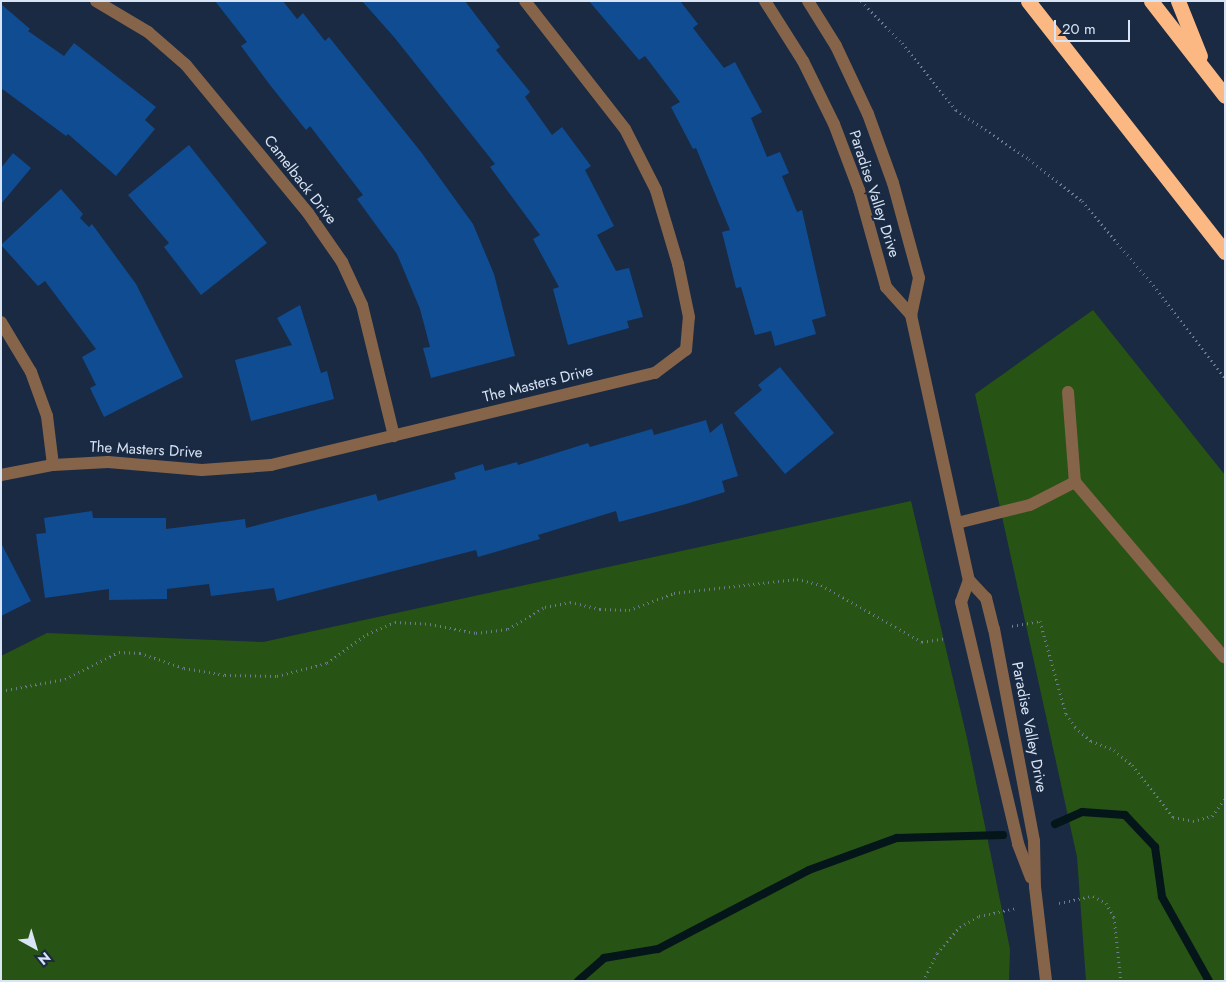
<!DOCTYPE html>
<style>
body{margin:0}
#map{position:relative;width:1226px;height:982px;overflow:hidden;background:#192a42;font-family:Jost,sans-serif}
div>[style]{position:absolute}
.green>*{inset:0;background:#275314}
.stream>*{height:8px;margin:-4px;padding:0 4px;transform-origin:4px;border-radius:4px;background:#041619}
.building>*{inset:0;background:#104c92}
.path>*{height:3px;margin-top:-1.5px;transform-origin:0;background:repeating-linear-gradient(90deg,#6c7b8f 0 1px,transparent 0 5px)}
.minor>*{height:12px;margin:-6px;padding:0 6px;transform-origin:6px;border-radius:6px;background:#86644a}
.highway>*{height:15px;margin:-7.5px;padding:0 7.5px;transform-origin:7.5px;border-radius:7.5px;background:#fbb883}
span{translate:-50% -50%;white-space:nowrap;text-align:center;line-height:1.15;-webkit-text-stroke:4px #192a42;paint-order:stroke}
.street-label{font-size:15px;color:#d9e4f4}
.frame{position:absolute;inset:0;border:2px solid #d9e4f4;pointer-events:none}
.north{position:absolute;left:10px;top:922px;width:50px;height:50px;-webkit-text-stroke:4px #192a42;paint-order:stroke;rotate:141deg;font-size:14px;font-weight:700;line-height:20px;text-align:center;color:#d9e4f4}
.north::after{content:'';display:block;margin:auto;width:18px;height:22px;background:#d9e4f4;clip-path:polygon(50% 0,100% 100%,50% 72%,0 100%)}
.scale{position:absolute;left:1054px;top:20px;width:76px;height:22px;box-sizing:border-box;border:2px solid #d9e4f4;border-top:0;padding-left:6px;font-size:15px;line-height:18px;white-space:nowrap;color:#d9e4f4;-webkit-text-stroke:4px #192a42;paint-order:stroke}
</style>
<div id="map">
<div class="green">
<div style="clip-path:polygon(1093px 310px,1225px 475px,1225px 981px,1086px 981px,1077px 857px,975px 394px)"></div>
<div style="clip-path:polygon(911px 501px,967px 738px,1010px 949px,1009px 981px,1px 981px,1px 656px,47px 633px,263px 642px)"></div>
</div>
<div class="stream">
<div style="left:1055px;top:824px;width:30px;rotate:-24deg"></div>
<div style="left:1082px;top:812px;width:43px;rotate:4deg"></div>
<div style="left:1125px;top:815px;width:44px;rotate:46.8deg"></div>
<div style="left:1155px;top:847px;width:50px;rotate:82deg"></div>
<div style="left:1162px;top:897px;width:96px;rotate:60.8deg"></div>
<div style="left:578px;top:981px;width:35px;rotate:-41deg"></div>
<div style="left:604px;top:958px;width:55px;rotate:-9.5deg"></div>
<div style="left:658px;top:949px;width:170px;rotate:-27.6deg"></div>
<div style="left:809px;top:870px;width:94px;rotate:-20deg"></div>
<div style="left:897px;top:838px;width:106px;rotate:-1.6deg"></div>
</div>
<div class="building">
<div style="clip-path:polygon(215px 1px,283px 1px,297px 19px,303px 13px,325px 41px,329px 37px,421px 152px,473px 224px,494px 274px,515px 356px,431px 378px,423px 348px,430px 347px,420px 309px,397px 254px,357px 199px,363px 195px,310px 126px,306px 130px,270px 85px,241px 46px,247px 42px)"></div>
<div style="clip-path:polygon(362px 1px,465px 1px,500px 47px,496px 50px,530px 92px,525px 97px,552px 135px,562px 127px,591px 166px,585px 170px,614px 226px,597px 235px,616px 271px,629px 268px,643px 317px,627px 321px,629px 328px,568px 345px,553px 289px,559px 287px,533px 239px,540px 235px,490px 167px,495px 164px,394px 37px)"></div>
<div style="clip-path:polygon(589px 1px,680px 1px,698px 24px,693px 28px,724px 68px,735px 62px,762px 112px,751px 118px,767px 157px,780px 152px,789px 173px,782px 176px,797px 212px,802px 210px,826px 316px,812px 320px,816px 334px,775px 346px,771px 331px,755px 335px,741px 287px,736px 288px,722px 232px,730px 230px,696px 148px,693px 149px,671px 107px,680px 102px,645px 56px,639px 60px)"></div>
<div style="clip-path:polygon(1px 4px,30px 29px,28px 31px,64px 56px,74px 43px,156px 107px,145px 120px,155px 129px,116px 176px,68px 134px,66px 136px,1px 88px)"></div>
<div style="clip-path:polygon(189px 145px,267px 243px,201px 295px,164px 247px,169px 243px,128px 195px)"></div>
<div style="clip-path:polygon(13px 153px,31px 168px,1px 204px,1px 168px)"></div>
<div style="clip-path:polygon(61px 189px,83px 214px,80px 218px,89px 227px,92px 224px,136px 284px,183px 377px,104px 417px,90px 388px,96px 385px,82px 357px,96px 349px,45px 281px,38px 286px,1px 245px)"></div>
<div style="clip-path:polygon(300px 305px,321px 373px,327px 371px,334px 399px,251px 421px,235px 360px,292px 345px,277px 318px)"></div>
<div style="clip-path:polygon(780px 367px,834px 433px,785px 474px,734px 413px,762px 390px,758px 385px)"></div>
<div style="clip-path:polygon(706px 420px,710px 433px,722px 423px,738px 476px,722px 481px,725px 492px,686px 504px,619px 522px,616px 511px,538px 535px,540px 539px,478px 557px,476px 550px,277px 601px,274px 588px,211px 596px,209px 584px,167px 589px,167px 599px,109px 600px,109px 589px,45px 598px,36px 534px,46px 533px,44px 518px,92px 511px,93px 518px,166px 518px,166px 529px,245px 519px,246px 528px,376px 494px,378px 501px,456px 479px,454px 473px,483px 464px,485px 471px,517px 462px,518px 465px,588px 443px,590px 447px,652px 429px,654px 435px)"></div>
<div style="clip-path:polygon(1px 543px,31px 601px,1px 616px)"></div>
</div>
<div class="path">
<div style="left:861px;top:1px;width:59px;rotate:45.7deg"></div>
<div style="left:902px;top:43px;width:86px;rotate:51.1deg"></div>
<div style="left:956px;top:110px;width:88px;rotate:33.9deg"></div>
<div style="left:1029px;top:159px;width:68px;rotate:38.4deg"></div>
<div style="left:1082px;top:201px;width:110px;rotate:49.8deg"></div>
<div style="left:1153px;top:285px;width:118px;rotate:52.3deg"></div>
<div style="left:1012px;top:626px;width:28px;rotate:-10deg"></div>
<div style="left:1040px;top:621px;width:97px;rotate:74.4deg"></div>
<div style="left:1066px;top:714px;width:16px;rotate:55deg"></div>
<div style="left:1075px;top:727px;width:21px;rotate:41deg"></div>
<div style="left:1091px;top:741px;width:25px;rotate:21deg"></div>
<div style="left:1114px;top:750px;width:23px;rotate:40deg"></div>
<div style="left:1132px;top:765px;width:66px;rotate:51.7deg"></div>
<div style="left:1173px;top:817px;width:20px;rotate:11deg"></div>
<div style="left:1193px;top:821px;width:20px;rotate:-15deg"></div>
<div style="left:1212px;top:816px;width:22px;rotate:-54deg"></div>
<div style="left:1px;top:691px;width:65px;rotate:-10.6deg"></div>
<div style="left:65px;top:679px;width:60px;rotate:-26.6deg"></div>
<div style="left:119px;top:652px;width:21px;rotate:3deg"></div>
<div style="left:140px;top:653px;width:46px;rotate:18.8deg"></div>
<div style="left:184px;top:668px;width:42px;rotate:9.7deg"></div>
<div style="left:225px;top:675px;width:52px;rotate:1.1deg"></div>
<div style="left:277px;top:676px;width:52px;rotate:-14.6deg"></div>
<div style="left:327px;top:663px;width:49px;rotate:-35.9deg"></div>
<div style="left:367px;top:634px;width:30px;rotate:-23deg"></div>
<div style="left:395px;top:622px;width:35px;rotate:3deg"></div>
<div style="left:430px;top:624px;width:47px;rotate:11.1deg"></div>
<div style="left:476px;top:633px;width:32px;rotate:-7deg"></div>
<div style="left:508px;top:629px;width:43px;rotate:-30.7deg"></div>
<div style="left:545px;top:607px;width:25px;rotate:-11deg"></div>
<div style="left:570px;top:602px;width:31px;rotate:13deg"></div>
<div style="left:600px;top:609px;width:29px;rotate:2deg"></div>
<div style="left:629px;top:610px;width:48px;rotate:-20.7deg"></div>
<div style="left:674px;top:593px;width:124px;rotate:-6.5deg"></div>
<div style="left:797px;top:579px;width:25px;rotate:14deg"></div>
<div style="left:821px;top:585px;width:116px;rotate:29.4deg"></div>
<div style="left:922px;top:642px;width:25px;rotate:-9deg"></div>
<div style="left:1059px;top:903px;width:35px;rotate:-12deg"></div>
<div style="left:1093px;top:896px;width:15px;rotate:28deg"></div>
<div style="left:1106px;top:903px;width:16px;rotate:60deg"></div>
<div style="left:1114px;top:917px;width:64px;rotate:83.8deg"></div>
<div style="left:923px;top:981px;width:31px;rotate:-63deg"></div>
<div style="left:937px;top:953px;width:35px;rotate:-49deg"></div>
<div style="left:960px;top:927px;width:22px;rotate:-30deg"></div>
<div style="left:979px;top:916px;width:38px;rotate:-12deg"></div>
</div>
<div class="minor">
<div style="left:96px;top:1px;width:61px;rotate:30.8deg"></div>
<div style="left:148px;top:32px;width:50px;rotate:41deg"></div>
<div style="left:186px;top:65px;width:192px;rotate:50.5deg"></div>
<div style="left:308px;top:213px;width:60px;rotate:55.2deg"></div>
<div style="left:342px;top:262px;width:47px;rotate:65.1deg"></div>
<div style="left:362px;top:305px;width:135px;rotate:76.3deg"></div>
<div style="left:765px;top:1px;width:71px;rotate:57.7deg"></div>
<div style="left:803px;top:61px;width:70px;rotate:63.8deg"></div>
<div style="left:834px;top:124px;width:71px;rotate:69.3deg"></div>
<div style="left:859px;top:190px;width:101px;rotate:74.4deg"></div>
<div style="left:886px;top:287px;width:38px;rotate:48deg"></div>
<div style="left:808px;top:1px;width:53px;rotate:58.1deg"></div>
<div style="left:836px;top:46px;width:75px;rotate:64.8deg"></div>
<div style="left:868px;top:114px;width:73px;rotate:70.1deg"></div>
<div style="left:893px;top:183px;width:98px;rotate:74.7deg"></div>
<div style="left:919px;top:278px;width:38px;rotate:102deg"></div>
<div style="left:911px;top:315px;width:271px;rotate:77.7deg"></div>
<div style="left:969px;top:580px;width:25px;rotate:47deg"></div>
<div style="left:986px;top:598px;width:32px;rotate:76deg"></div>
<div style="left:994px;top:629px;width:216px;rotate:79.3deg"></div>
<div style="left:1034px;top:841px;width:46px;rotate:88.8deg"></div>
<div style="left:1035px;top:887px;width:95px;rotate:83.3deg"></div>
<div style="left:1px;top:322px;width:58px;rotate:59deg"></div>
<div style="left:31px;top:372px;width:47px;rotate:70deg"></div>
<div style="left:47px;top:416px;width:49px;rotate:83deg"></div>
<div style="left:1068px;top:392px;width:90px;rotate:85.6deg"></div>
<div style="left:1px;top:475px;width:53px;rotate:-10.9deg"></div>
<div style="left:53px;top:465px;width:55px;rotate:-3.1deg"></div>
<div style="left:108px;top:462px;width:94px;rotate:4.9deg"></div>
<div style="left:202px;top:470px;width:69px;rotate:-4.1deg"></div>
<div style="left:271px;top:465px;width:395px;rotate:-13.5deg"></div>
<div style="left:655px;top:373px;width:39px;rotate:-37deg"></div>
<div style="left:686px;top:350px;width:33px;rotate:-85deg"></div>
<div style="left:689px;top:317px;width:54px;rotate:-101.7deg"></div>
<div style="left:678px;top:264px;width:77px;rotate:-106.6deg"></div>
<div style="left:656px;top:190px;width:68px;rotate:-116.9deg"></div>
<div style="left:625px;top:129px;width:162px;rotate:-128deg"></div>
<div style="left:957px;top:523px;width:75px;rotate:-13.9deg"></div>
<div style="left:1030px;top:505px;width:51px;rotate:-27.1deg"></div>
<div style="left:1075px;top:482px;width:230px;rotate:49.6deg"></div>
<div style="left:969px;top:580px;width:23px;rotate:110deg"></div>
<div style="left:961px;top:602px;width:249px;rotate:76.7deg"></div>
<div style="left:1018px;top:844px;width:36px;rotate:69deg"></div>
</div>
<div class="highway">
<div style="left:1028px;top:1px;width:319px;rotate:51.9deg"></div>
<div style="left:1151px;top:1px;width:120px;rotate:52.1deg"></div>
<div style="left:1178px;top:1px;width:59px;rotate:68.2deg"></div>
</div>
<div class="street-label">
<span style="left:300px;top:180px;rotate:52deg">Camelback Drive</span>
<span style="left:874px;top:194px;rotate:72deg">Paradise Valley Drive</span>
<span style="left:538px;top:384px;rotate:-14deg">The Masters Drive</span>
<span style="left:146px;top:450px;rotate:3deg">The Masters Drive</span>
<span style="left:1029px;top:727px;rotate:79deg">Paradise Valley Drive</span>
</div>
<div class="frame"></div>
<div class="north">N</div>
<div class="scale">20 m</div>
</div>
